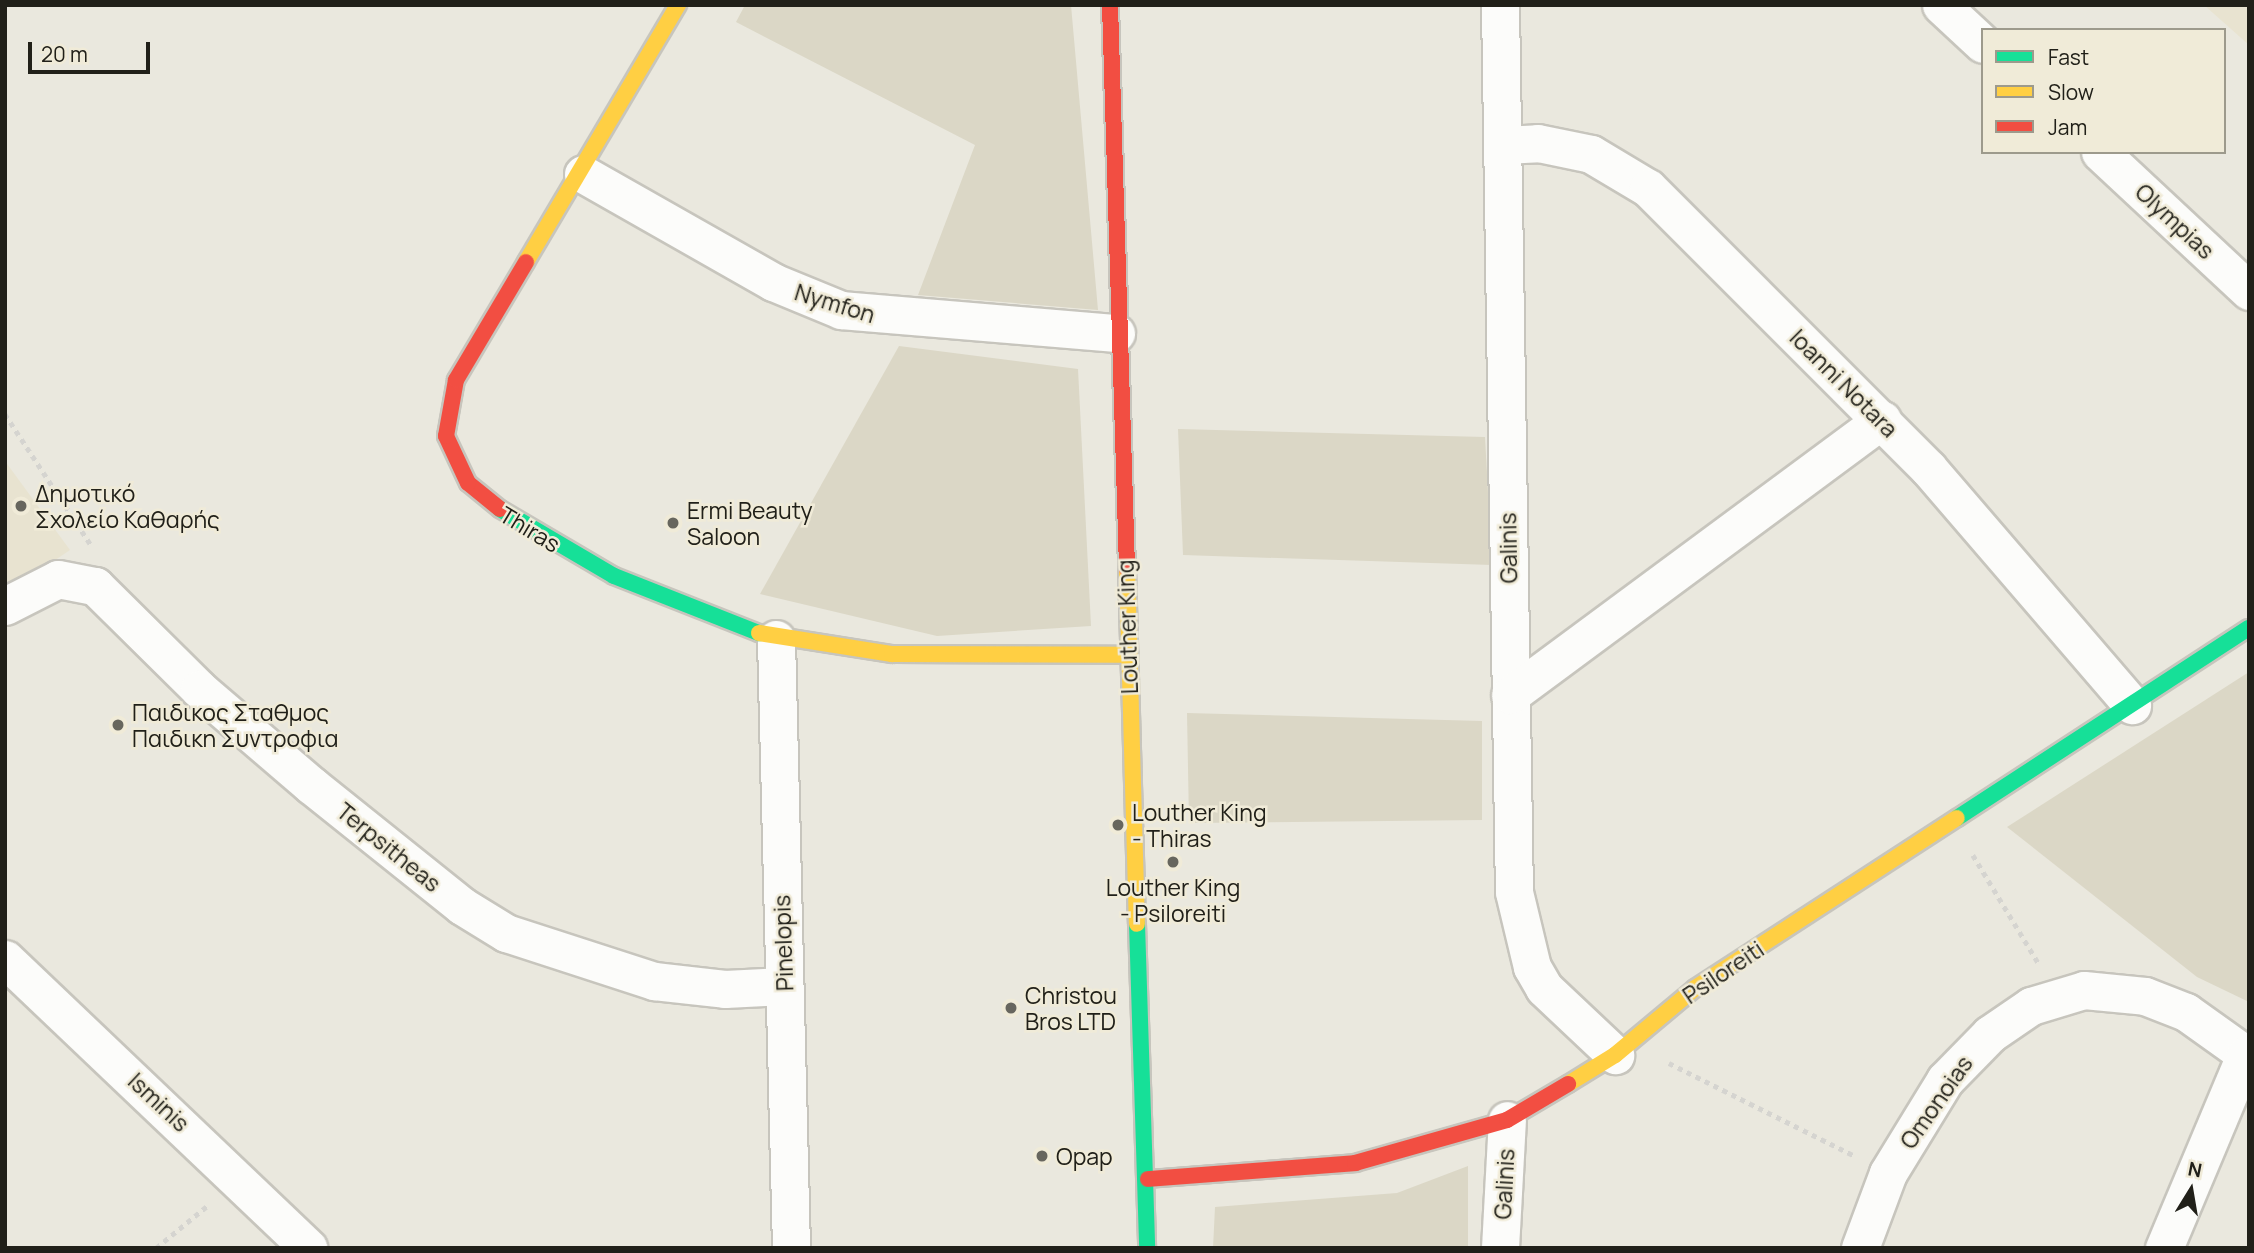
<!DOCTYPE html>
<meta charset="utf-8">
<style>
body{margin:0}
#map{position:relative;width:2254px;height:1253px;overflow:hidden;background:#eae8de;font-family:Manrope,sans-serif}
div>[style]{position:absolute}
.built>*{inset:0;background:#e8e3d0}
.green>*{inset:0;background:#dbd7c6}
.path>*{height:4.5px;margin-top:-2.25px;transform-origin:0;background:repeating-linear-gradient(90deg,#d5d4d0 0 5px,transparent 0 10px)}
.roads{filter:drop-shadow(2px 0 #c7c5bd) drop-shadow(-2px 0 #c7c5bd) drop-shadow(0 2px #c7c5bd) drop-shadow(0 -2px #c7c5bd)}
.street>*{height:37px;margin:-18.5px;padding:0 18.5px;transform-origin:18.5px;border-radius:18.5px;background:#fcfcfa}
.fast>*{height:16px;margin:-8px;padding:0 8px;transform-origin:8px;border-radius:8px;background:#16e098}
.slow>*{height:16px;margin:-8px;padding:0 8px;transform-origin:8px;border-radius:8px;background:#ffcf43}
.jam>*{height:16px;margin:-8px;padding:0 8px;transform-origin:8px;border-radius:8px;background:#f24e42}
.dots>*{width:19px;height:19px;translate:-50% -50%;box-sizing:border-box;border:4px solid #f0ebd8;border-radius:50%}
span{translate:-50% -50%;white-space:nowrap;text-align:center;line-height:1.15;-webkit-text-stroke:5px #f0ebd8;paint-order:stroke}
.street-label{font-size:23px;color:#212019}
.poi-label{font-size:23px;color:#212019}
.left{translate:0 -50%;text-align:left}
.frame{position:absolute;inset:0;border:7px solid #212019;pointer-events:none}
.legend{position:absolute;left:1981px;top:28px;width:245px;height:126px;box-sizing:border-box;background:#f0ebd8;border:2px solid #9d9a8c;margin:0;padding:9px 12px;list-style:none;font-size:21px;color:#212019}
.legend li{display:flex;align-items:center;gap:14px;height:35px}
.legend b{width:35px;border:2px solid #9d9a8c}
.north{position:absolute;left:2156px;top:1155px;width:70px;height:70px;-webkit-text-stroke:5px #f0ebd8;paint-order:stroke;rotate:11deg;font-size:19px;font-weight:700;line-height:28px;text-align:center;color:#212019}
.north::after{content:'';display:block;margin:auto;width:24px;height:32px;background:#212019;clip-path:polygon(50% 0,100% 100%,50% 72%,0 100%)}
.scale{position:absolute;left:28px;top:42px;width:122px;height:32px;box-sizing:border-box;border:4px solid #212019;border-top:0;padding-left:9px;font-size:21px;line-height:24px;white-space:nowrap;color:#212019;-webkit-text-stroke:5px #f0ebd8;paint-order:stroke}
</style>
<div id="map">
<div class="built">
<div style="clip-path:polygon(2204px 5px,2249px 5px,2249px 45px)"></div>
<div style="clip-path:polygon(5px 461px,70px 550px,5px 594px)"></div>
</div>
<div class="green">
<div style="clip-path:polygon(745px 5px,1071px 5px,1098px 310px,918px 295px,975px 145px,736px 22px)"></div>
<div style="clip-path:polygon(899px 346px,1078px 369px,1091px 626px,937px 636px,760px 594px)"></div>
<div style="clip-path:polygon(1178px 429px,1485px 437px,1492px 565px,1183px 555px)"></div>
<div style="clip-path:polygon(2249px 672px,2249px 1002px,2197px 977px,2007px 827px)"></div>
<div style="clip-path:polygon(1187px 713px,1482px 721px,1482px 820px,1189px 823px)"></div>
<div style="clip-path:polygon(1468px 1166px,1468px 1248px,1213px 1248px,1215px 1207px,1397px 1193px)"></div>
</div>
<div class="path">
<div style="left:5px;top:414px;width:157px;rotate:56.7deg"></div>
<div style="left:1973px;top:855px;width:127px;rotate:58.8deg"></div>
<div style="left:1669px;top:1063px;width:208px;rotate:26.6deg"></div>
<div style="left:156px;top:1248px;width:66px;rotate:-39.5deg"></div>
</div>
<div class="roads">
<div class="street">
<div style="left:1500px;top:5px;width:887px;rotate:89.1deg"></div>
<div style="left:1514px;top:892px;width:77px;rotate:76.5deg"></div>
<div style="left:1532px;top:967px;width:24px;rotate:60deg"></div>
<div style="left:1544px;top:988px;width:98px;rotate:43.3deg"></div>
<div style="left:1941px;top:5px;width:57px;rotate:42.9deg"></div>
<div style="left:1503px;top:145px;width:35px;rotate:-3deg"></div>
<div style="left:1538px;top:143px;width:54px;rotate:11.7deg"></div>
<div style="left:1591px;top:154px;width:66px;rotate:30.8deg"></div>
<div style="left:1648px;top:188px;width:396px;rotate:45deg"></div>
<div style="left:1928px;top:468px;width:313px;rotate:49.3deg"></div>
<div style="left:2100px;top:152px;width:204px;rotate:43deg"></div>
<div style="left:583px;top:174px;width:219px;rotate:29.6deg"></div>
<div style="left:773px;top:282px;width:74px;rotate:22.4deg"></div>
<div style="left:841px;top:310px;width:276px;rotate:4.8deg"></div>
<div style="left:5px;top:606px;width:59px;rotate:-27deg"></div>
<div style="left:58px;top:579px;width:38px;rotate:11deg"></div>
<div style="left:95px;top:586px;width:146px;rotate:44.7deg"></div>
<div style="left:199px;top:689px;width:148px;rotate:40.6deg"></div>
<div style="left:311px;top:785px;width:193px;rotate:38.7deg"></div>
<div style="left:462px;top:906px;width:52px;rotate:31.5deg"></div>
<div style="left:506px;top:933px;width:156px;rotate:18deg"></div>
<div style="left:654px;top:981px;width:71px;rotate:6.4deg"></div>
<div style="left:725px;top:989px;width:59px;rotate:-2.9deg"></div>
<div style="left:776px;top:639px;width:609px;rotate:88.59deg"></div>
<div style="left:1510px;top:695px;width:463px;rotate:-36.5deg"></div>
<div style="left:5px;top:959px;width:419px;rotate:43.6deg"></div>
<div style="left:1500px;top:1248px;width:128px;rotate:-86.9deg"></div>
<div style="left:1860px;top:1248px;width:80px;rotate:-69.5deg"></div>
<div style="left:1888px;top:1173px;width:109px;rotate:-58.5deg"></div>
<div style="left:1945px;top:1080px;width:64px;rotate:-45.6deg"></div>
<div style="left:1990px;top:1034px;width:50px;rotate:-34.3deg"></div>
<div style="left:2031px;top:1006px;width:55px;rotate:-16.8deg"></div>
<div style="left:2084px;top:990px;width:61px;rotate:5.6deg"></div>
<div style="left:2145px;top:996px;width:44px;rotate:21.3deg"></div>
<div style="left:2186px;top:1012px;width:77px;rotate:35.5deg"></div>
<div style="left:2164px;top:1248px;width:209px;rotate:-67.2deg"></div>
</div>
<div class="fast">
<div style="left:500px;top:509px;width:132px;rotate:30.4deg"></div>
<div style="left:614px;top:576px;width:156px;rotate:21.5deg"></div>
<div style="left:1957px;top:818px;width:348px;rotate:-33.1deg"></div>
<div style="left:1137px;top:924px;width:324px;rotate:88.2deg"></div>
</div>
<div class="slow">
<div style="left:526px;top:262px;width:299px;rotate:-59.4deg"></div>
<div style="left:1127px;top:569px;width:355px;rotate:88.4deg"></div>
<div style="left:759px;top:633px;width:135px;rotate:9deg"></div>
<div style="left:892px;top:654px;width:236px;rotate:0.2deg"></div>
<div style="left:1568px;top:1084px;width:55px;rotate:-31.7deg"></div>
<div style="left:1615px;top:1055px;width:104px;rotate:-39.9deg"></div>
<div style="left:1695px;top:988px;width:312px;rotate:-33deg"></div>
</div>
<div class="jam">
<div style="left:1110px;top:5px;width:564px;rotate:88.27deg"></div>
<div style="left:500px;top:509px;width:41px;rotate:-140.9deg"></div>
<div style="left:468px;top:483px;width:52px;rotate:-115.1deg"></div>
<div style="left:446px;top:436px;width:57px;rotate:-79.9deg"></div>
<div style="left:456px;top:380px;width:137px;rotate:-59.3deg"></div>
<div style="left:1148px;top:1179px;width:208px;rotate:-4.4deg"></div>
<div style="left:1355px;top:1163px;width:158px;rotate:-15.8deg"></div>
<div style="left:1507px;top:1120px;width:71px;rotate:-30.5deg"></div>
</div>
</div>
<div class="dots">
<div style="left:21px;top:506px;background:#67665e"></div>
<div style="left:673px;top:523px;background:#67665e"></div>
<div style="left:118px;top:725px;background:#67665e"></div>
<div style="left:1118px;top:825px;background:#67665e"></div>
<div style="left:1173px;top:862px;background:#67665e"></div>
<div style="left:1011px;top:1008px;background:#67665e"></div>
<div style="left:1042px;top:1156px;background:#67665e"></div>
</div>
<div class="street-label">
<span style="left:2175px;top:221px;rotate:43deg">Olympias</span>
<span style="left:835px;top:303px;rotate:17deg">Nymfon</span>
<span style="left:1844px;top:383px;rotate:45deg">Ioanni Notara</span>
<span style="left:530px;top:529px;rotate:31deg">Thiras</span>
<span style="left:1508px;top:548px;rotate:-91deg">Galinis</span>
<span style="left:1127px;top:627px;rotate:-92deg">Louther King</span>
<span style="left:389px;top:847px;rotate:39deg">Terpsitheas</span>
<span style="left:783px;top:943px;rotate:-92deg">Pinelopis</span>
<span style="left:1723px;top:972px;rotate:-34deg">Psiloreiti</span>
<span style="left:159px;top:1102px;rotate:43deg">Isminis</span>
<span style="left:1936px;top:1102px;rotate:-55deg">Omonoias</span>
<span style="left:1504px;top:1184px;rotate:-87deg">Galinis</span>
</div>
<div class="poi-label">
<span class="left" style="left:35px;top:506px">Δημοτικό<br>Σχολείο Καθαρής</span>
<span class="left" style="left:687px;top:523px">Ermi Beauty<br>Saloon</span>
<span class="left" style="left:132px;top:725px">Παιδικος Σταθμος<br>Παιδικη Συντροφια</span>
<span class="left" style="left:1132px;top:825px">Louther King<br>- Thiras</span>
<span style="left:1173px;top:900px">Louther King<br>- Psiloreiti</span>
<span class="left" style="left:1025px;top:1008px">Christou<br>Bros LTD</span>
<span class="left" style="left:1056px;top:1156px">Opap</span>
</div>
<div class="frame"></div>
<ul class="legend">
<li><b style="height:9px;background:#16e098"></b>Fast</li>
<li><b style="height:9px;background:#ffcf43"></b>Slow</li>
<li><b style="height:9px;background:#f24e42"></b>Jam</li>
</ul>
<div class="north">N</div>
<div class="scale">20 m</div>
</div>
